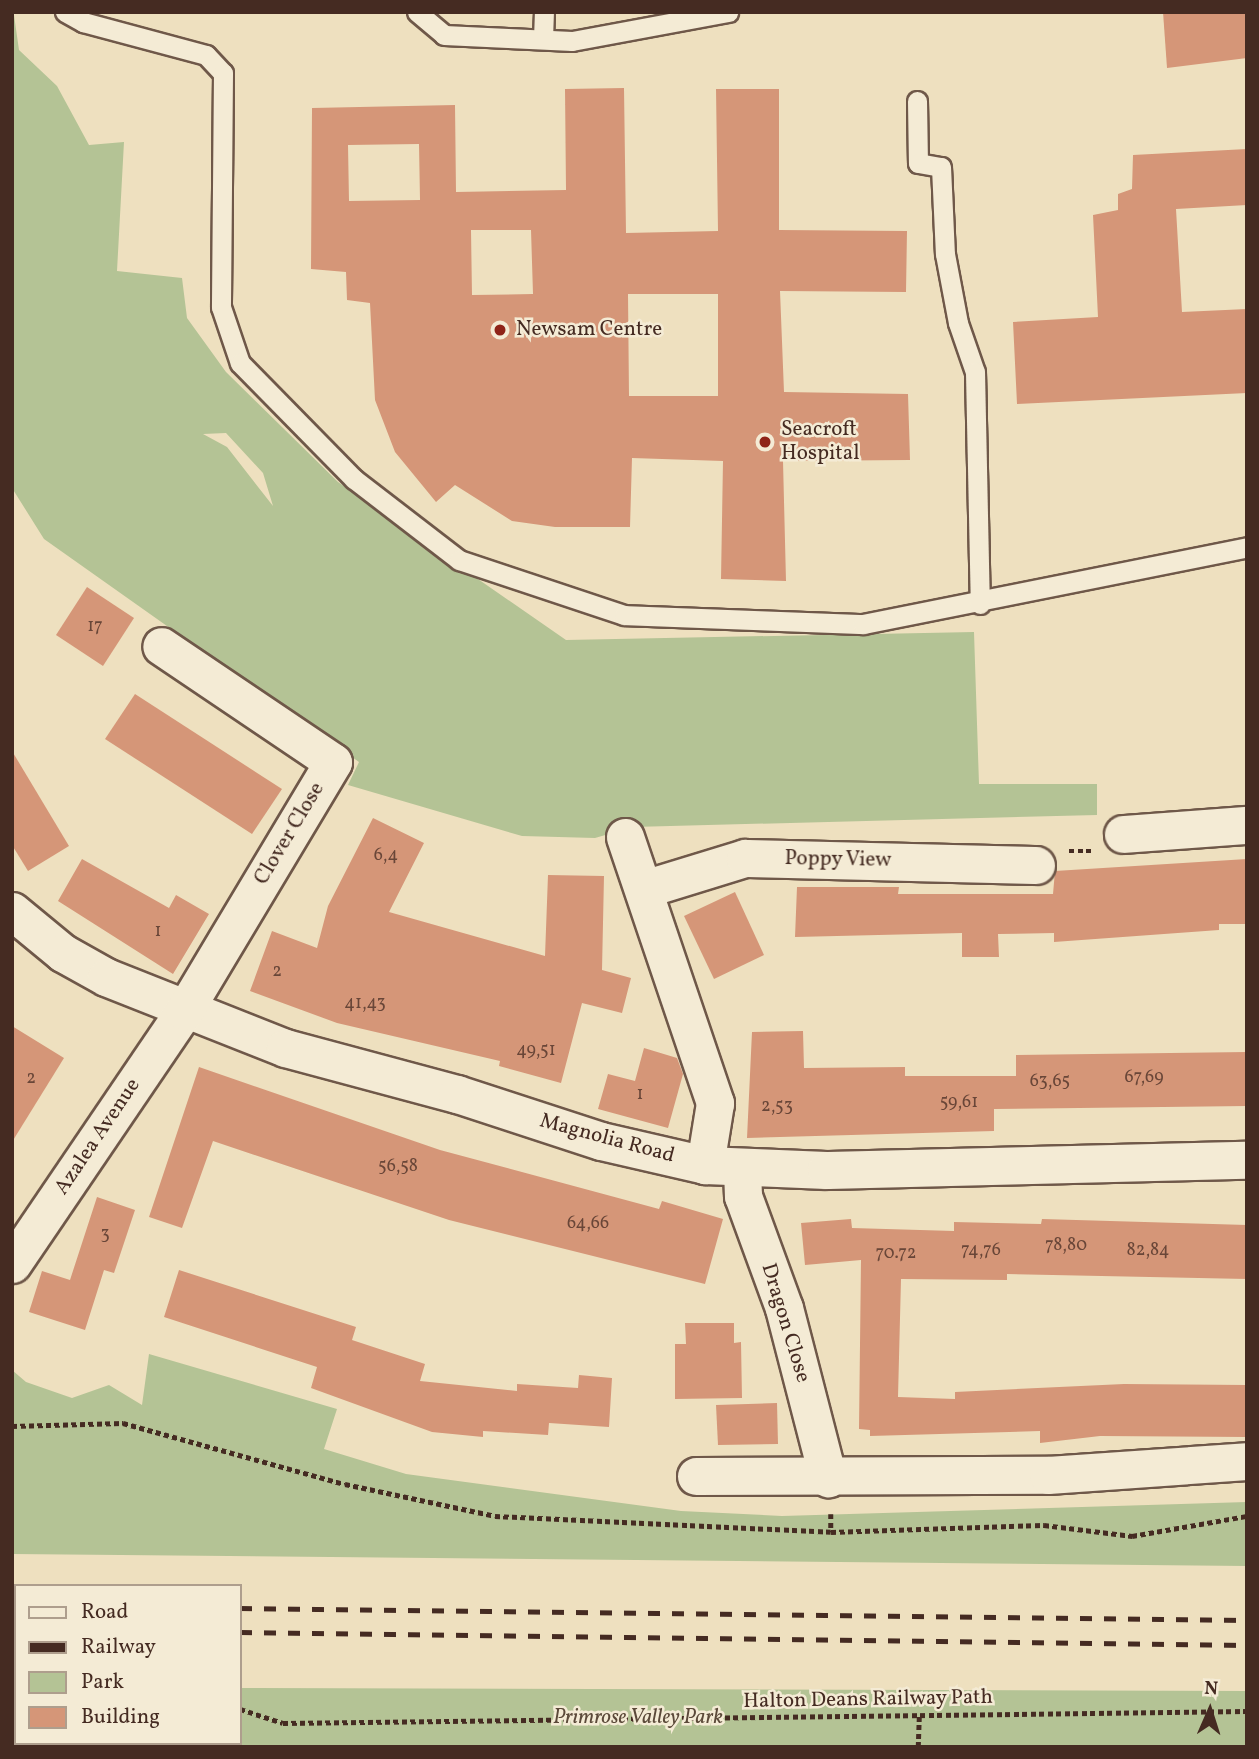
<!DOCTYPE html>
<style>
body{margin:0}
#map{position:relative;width:1259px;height:1759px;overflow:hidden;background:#eee0bf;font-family:Vollkorn,serif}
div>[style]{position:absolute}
.green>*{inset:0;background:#b4c395}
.building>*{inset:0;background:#d59678}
.path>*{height:4.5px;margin-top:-2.25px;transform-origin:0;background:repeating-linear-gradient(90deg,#452b22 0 5px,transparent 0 8.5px)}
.roads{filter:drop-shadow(2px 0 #6f5849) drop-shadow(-2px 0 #6f5849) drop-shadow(0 2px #6f5849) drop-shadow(0 -2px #6f5849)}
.service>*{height:19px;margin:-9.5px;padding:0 9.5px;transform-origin:9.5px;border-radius:9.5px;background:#f4ebd5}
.minor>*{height:37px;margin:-18.5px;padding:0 18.5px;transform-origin:18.5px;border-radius:18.5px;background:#f4ebd5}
.rail>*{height:5px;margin-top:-2.5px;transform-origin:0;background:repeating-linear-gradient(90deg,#452b22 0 12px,transparent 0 24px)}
.dots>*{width:19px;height:19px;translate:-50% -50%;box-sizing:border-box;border:4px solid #f4ebd5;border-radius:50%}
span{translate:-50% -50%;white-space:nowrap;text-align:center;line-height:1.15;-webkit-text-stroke:5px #f4ebd5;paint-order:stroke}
.number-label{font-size:18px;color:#694638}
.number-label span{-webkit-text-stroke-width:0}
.poi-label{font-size:21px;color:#452b22}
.left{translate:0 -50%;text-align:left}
.street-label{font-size:21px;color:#452b22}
.park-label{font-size:21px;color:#5b4939;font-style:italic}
.frame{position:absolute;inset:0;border:14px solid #452b22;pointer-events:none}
.legend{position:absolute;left:14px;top:1584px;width:228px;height:161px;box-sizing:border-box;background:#f4ebd5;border:2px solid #ae9e8d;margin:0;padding:9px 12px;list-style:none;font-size:21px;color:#452b22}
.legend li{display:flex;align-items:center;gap:14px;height:35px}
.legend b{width:35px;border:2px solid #ae9e8d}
.north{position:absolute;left:1175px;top:1675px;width:70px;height:70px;-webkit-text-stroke:5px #f4ebd5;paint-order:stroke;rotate:3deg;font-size:19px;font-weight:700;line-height:28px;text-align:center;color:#452b22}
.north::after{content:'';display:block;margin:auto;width:24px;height:32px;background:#452b22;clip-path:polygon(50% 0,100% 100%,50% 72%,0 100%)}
</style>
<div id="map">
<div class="green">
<div style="clip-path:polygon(evenodd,14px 15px,19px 50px,57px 86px,89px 145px,124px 142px,117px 271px,182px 278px,187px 318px,226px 372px,338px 482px,566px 640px,974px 632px,979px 784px,1097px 784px,1097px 815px,633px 827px,595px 838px,522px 836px,348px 785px,359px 762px,44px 539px,12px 488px,14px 15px,226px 433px,263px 473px,273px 506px,227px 447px,203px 434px,226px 433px)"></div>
<div style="clip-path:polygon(149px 1354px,337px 1409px,324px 1449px,406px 1474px,681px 1511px,782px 1516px,1247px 1502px,1247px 1566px,12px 1554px,12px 1370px,26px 1382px,72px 1398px,109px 1385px,142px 1405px)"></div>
<div style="clip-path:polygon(12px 1687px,16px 1743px,240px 1743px,240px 1688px,1247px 1691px,1247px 1747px,12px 1747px)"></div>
</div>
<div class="building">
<div style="clip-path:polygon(1163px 12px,1247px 12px,1247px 58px,1167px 68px)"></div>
<div style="clip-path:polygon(evenodd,624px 88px,626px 233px,718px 231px,716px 89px,779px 89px,779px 230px,907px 231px,906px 292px,780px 291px,784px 392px,908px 394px,910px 460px,783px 461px,786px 581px,721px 579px,723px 461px,632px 458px,630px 527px,555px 527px,512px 521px,455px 485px,436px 502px,395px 452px,375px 400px,370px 303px,347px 300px,346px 272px,311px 269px,312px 108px,455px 105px,456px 192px,566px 190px,565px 89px,624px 88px,419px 144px,420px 200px,349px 201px,348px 145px,419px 144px,624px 88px,471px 230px,531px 230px,533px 294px,472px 295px,471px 230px,624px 88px,628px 294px,718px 294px,718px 396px,629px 396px,628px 294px)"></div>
<div style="clip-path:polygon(1247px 149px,1247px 205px,1176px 209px,1182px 312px,1247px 309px,1247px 393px,1017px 404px,1013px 322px,1098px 317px,1093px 215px,1118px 210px,1118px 194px,1132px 189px,1133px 155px)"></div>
<div style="clip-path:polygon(87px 587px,134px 618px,103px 666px,56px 635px)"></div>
<div style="clip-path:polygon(135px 694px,282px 789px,252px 834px,105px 739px)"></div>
<div style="clip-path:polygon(12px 751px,69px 846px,28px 871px,12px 845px)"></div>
<div style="clip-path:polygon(373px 818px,424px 843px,389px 912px,545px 956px,548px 875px,604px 876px,602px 970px,631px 978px,622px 1013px,582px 1003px,561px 1083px,499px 1066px,500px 1061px,337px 1023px,250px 991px,272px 931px,317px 948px,328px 906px)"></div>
<div style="clip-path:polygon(82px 859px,169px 908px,176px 895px,209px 914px,173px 974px,58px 901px)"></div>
<div style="clip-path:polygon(1247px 859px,1247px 924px,1219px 924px,1219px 930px,1054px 942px,1054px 933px,998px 934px,999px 957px,962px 957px,962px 933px,795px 937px,797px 887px,899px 887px,898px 894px,1053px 894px,1055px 871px)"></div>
<div style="clip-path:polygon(735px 892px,764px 955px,714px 979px,684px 916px)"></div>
<div style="clip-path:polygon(12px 1026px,64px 1058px,12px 1142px)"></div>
<div style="clip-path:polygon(803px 1031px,804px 1068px,905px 1067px,905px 1076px,1016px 1076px,1016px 1055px,1247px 1052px,1247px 1106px,994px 1109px,994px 1131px,747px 1138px,752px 1032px)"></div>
<div style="clip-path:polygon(644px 1048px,677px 1058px,683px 1074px,668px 1128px,598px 1109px,608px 1074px,635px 1081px)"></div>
<div style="clip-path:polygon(199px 1067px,440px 1150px,659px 1209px,662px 1201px,723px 1219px,705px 1284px,449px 1220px,213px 1141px,182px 1228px,149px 1217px)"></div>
<div style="clip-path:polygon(97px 1197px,135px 1210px,114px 1273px,104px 1270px,85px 1330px,29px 1312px,42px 1271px,70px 1280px)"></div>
<div style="clip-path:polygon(851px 1219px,852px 1228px,954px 1231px,954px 1222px,1041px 1224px,1042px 1219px,1247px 1225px,1247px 1279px,1007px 1274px,1007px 1280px,901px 1279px,898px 1397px,955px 1399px,955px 1392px,1124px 1384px,1247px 1385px,1247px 1437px,1100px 1436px,1040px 1443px,1040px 1431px,870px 1436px,870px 1430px,859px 1429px,861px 1260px,805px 1265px,801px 1223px)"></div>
<div style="clip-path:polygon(179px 1270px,356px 1327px,352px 1340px,425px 1364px,420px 1381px,517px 1391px,517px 1384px,578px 1388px,579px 1375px,612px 1378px,609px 1427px,549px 1423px,548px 1435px,483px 1431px,483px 1437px,432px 1432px,311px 1388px,317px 1367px,164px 1317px)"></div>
<div style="clip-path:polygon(685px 1323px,734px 1323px,734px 1343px,741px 1342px,742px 1398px,675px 1399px,675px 1344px,686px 1344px)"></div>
<div style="clip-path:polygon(777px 1403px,778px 1444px,718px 1445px,716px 1405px)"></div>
</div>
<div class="path">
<div style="left:1069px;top:851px;width:23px"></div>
<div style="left:12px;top:1426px;width:111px;rotate:-1.5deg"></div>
<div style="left:123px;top:1423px;width:230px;rotate:15.4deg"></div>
<div style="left:345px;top:1484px;width:153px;rotate:12deg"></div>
<div style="left:495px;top:1516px;width:336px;rotate:2.7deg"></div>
<div style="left:831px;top:1532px;width:213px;rotate:-1.9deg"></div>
<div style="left:1044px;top:1525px;width:89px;rotate:7.1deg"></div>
<div style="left:1132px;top:1536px;width:117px;rotate:-9.9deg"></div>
<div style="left:831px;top:1514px;width:18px;rotate:90deg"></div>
<div style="left:12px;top:1700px;width:4px"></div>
<div style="left:240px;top:1709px;width:45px;rotate:18deg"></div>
<div style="left:283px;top:1723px;width:964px;rotate:-0.71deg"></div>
<div style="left:918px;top:1747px;width:32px;rotate:-88deg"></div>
</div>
<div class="roads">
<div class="service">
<div style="left:65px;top:12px;width:21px;rotate:29deg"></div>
<div style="left:83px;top:22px;width:127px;rotate:15deg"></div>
<div style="left:206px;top:55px;width:25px;rotate:47deg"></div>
<div style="left:223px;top:73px;width:234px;rotate:90.5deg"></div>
<div style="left:221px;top:307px;width:59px;rotate:71.3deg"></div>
<div style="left:240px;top:363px;width:163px;rotate:45.5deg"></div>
<div style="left:354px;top:479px;width:133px;rotate:37.6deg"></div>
<div style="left:459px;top:560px;width:174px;rotate:18.4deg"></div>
<div style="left:624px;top:615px;width:239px;rotate:2.2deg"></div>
<div style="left:863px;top:624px;width:392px;rotate:-11.3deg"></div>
<div style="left:417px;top:12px;width:35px;rotate:40deg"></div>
<div style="left:444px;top:35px;width:128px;rotate:2.7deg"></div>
<div style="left:572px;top:41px;width:159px;rotate:-10.5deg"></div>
<div style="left:543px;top:39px;width:27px;rotate:-88deg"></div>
<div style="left:917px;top:101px;width:62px;rotate:89.1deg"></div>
<div style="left:918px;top:163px;width:23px;rotate:10deg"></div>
<div style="left:941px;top:167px;width:87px;rotate:87.4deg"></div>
<div style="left:945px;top:254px;width:70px;rotate:79.3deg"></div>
<div style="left:958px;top:323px;width:52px;rotate:70.9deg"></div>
<div style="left:975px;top:372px;width:232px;rotate:88.8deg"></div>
</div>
<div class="minor">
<div style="left:1123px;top:834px;width:124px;rotate:-4.2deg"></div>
<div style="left:625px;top:837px;width:281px;rotate:71.3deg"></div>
<div style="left:715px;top:1103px;width:63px;rotate:99.2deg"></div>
<div style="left:644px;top:889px;width:106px;rotate:-17.1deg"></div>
<div style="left:745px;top:858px;width:291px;rotate:1.4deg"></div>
<div style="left:12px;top:911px;width:66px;rotate:39.5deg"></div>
<div style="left:63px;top:953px;width:49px;rotate:29.2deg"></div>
<div style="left:106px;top:977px;width:193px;rotate:21.6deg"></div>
<div style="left:285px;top:1048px;width:178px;rotate:15deg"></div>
<div style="left:457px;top:1094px;width:151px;rotate:18.1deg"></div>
<div style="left:601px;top:1141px;width:107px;rotate:13deg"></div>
<div style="left:705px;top:1165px;width:121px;rotate:2.4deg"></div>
<div style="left:826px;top:1170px;width:421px;rotate:-1.4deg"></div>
<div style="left:742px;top:1168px;width:28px;rotate:88deg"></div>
<div style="left:743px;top:1196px;width:119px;rotate:69.9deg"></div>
<div style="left:784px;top:1308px;width:176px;rotate:75.5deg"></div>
<div style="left:12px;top:1264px;width:306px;rotate:-55.8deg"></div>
<div style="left:184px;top:1011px;width:290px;rotate:-59.1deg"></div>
<div style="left:333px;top:762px;width:207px;rotate:-146deg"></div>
<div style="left:696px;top:1476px;width:352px;rotate:-0.2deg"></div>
<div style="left:1048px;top:1475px;width:199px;rotate:-4deg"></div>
</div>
</div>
<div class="rail">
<div style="left:12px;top:1605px;width:4px"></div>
<div style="left:240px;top:1608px;width:1007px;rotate:0.68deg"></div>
<div style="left:12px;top:1629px;width:4px;rotate:14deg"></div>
<div style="left:240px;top:1632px;width:1007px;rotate:0.74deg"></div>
</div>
<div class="dots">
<div style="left:500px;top:330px;background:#8f2418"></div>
<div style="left:765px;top:442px;background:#8f2418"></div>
</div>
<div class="number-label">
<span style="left:95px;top:627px">17</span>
<span style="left:386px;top:856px">6,4</span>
<span style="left:158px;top:932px">1</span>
<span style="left:277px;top:972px">2</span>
<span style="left:365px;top:1004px">41,43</span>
<span style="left:536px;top:1051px">49,51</span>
<span style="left:1144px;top:1078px">67,69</span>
<span style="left:31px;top:1079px">2</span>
<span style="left:1050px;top:1082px">63,65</span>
<span style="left:640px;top:1095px">1</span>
<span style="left:959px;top:1103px">59,61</span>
<span style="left:777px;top:1107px">2,53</span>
<span style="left:398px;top:1167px">56,58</span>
<span style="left:588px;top:1224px">64,66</span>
<span style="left:105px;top:1235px">3</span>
<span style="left:1066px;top:1246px">78,80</span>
<span style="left:981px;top:1251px">74,76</span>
<span style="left:1148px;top:1251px">82,84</span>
<span style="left:896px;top:1254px">70.72</span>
</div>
<div class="poi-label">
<span class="left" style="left:516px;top:330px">Newsam Centre</span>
<span class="left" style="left:781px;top:442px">Seacroft<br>Hospital</span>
</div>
<div class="street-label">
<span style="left:290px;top:834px;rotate:-59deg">Clover Close</span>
<span style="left:838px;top:860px;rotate:1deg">Poppy View</span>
<span style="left:98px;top:1137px;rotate:-56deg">Azalea Avenue</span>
<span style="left:607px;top:1139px;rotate:15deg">Magnolia Road</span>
<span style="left:785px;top:1323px;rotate:73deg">Dragon Close</span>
<span style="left:868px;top:1700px;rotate:-1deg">Halton Deans Railway Path</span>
</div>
<div class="park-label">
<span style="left:638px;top:1718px">Primrose Valley Park</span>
</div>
<div class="frame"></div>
<ul class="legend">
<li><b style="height:9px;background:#f4ebd5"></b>Road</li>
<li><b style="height:9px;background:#452b22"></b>Railway</li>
<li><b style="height:19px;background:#b4c395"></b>Park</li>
<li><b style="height:19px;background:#d59678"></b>Building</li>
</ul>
<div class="north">N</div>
</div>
